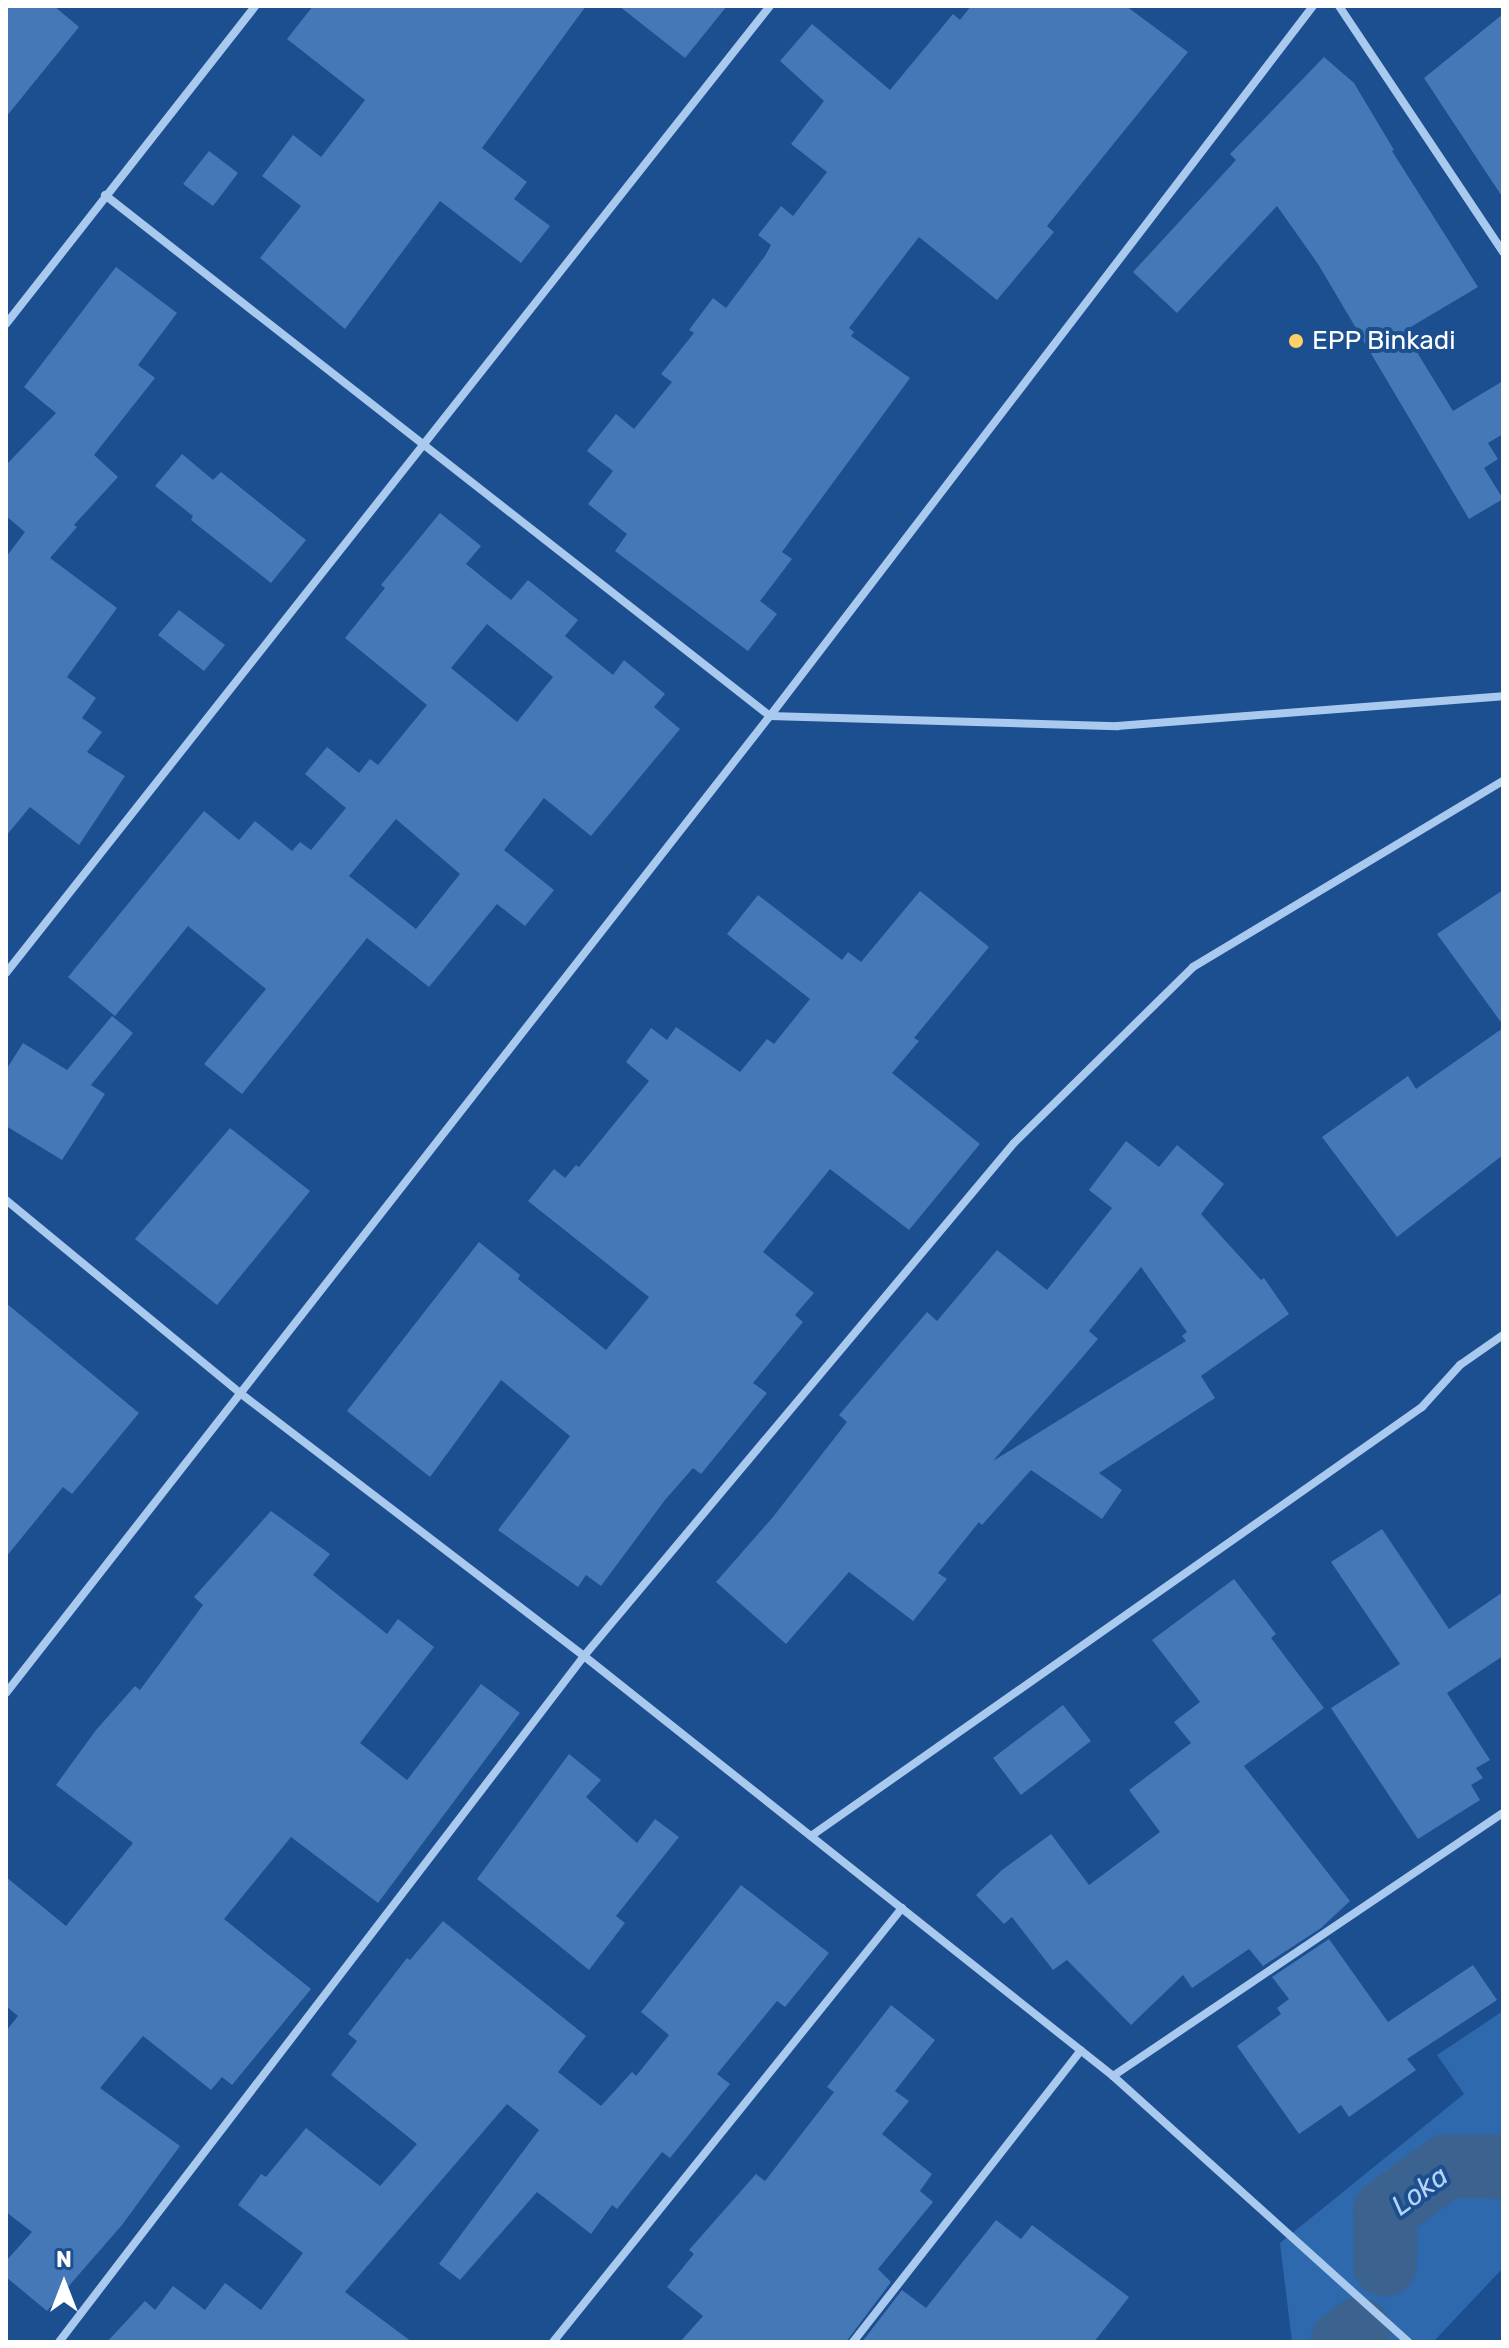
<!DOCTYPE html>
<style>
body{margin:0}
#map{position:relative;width:1509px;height:2348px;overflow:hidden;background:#1b4f8f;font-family:Rubik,sans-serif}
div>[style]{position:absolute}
.green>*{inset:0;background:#2e69ad}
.river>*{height:64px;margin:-32px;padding:0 32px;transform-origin:32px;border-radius:32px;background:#3c6290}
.building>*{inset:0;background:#4478b7}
.minor>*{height:8px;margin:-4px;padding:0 4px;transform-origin:4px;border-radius:4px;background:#a9c9ee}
.dots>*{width:22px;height:22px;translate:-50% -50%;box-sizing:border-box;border:4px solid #1b4f8f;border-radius:50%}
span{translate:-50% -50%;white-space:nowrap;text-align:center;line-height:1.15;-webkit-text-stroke:8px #1b4f8f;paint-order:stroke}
.poi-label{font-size:26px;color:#fff}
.left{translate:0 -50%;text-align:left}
.water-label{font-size:28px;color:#b5d3f5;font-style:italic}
.frame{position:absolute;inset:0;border:8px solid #fff;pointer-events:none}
.north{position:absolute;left:24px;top:2244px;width:80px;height:80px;-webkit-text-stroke:6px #1b4f8f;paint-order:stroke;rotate:0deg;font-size:22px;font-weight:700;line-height:32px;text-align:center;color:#fff}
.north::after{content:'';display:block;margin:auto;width:28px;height:36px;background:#fff;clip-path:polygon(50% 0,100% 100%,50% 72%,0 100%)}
</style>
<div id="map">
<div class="green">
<div style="clip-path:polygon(1503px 2011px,1503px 2268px,1433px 2342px,1292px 2342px,1280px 2243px,1464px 2094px,1437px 2055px)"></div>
</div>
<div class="river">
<div style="left:1385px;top:2265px;width:54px;rotate:-90deg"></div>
<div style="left:1385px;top:2211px;width:77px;rotate:-36deg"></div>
<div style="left:1447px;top:2166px;width:56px;rotate:1deg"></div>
<div style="left:1342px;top:2342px;width:21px;rotate:-37deg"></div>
</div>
<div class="building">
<div style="clip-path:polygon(6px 6px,54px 6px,79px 27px,6px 117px)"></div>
<div style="clip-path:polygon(313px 6px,586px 6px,482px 148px,527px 182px,514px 199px,550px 226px,521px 263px,440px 201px,345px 329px,260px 258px,301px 206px,262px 176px,293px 135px,321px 157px,365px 100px,287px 39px)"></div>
<div style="clip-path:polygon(619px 6px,727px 6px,685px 58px)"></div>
<div style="clip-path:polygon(971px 6px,1126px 6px,1188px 52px,1047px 226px,1054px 232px,997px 300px,919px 237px,849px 328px,854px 332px,851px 336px,910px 378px,782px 552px,792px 559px,760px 601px,777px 614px,748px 651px,615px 551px,627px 534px,588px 504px,613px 471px,587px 451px,616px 414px,634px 429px,672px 382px,661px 374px,694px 333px,689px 330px,713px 298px,726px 308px,765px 256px,771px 245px,758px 235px,781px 206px,793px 216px,827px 172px,791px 144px,824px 101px,780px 61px,812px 24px,890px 90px,953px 14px,960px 20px)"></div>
<div style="clip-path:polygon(1503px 14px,1503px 198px,1424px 78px)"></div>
<div style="clip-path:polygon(1324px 57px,1354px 83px,1394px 150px,1392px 151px,1478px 287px,1404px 331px,1453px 411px,1503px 381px,1503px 434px,1488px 443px,1498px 459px,1484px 468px,1503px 499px,1469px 519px,1318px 264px,1277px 206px,1177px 313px,1133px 272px,1236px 160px,1230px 154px)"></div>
<div style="clip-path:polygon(209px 151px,238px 173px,213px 206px,183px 184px)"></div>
<div style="clip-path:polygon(116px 267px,177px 313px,138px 365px,155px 378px,94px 455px,118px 477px,74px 525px,77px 527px,50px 558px,117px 608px,67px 677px,96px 698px,82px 718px,102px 732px,87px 752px,125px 776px,79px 845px,30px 807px,6px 836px,6px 557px,25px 532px,6px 516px,6px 465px,56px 413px,24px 387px)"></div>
<div style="clip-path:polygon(182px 454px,213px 480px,221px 472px,306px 540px,271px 583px,191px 520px,193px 516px,155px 486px)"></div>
<div style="clip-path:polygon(evenodd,440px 513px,481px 546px,466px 564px,511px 600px,528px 580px,578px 620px,565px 636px,613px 675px,624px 660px,665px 694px,654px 707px,680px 729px,591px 836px,544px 798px,504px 850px,554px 890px,525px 926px,497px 904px,429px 987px,367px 938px,242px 1094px,204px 1064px,266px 989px,188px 926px,115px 1016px,68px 977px,204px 811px,239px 840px,255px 821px,292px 851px,300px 842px,311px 850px,346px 808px,305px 774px,327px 747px,359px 773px,370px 759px,378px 765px,427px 705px,345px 638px,385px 588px,381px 585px,440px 513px,487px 624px,553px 677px,517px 722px,451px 668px,487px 624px,440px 513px,396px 819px,460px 874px,416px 929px,349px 876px,396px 819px)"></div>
<div style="clip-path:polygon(179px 610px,225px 645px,204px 671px,158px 635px)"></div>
<div style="clip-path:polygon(1503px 890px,1503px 1025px,1437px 934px)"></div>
<div style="clip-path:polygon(920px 891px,989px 947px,914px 1038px,919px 1041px,892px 1073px,980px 1144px,909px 1230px,830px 1169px,763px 1252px,814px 1293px,795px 1315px,803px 1322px,753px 1383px,767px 1393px,701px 1474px,693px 1468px,665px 1500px,601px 1586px,586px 1575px,578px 1587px,498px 1530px,570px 1436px,501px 1380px,430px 1477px,347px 1411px,479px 1242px,520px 1275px,518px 1279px,606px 1350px,649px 1297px,528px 1201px,554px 1169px,565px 1178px,576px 1165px,579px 1167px,649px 1081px,626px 1062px,651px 1028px,667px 1040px,676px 1027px,740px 1072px,767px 1039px,774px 1044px,810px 999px,727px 934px,758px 895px,842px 960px,848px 952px,861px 962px)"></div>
<div style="clip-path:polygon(112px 1016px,133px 1033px,91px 1085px,105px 1094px,62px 1160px,6px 1126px,6px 1070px,23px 1043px,67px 1070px)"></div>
<div style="clip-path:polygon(1503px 1028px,1503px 1155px,1397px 1237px,1322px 1137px,1408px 1076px,1416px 1089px)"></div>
<div style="clip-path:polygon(230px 1128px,310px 1191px,217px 1305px,135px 1239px)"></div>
<div style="clip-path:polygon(evenodd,1126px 1141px,1159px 1167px,1177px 1145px,1224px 1184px,1201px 1214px,1261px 1280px,1264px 1278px,1289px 1314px,1201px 1376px,1215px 1398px,1099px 1473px,1122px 1490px,1102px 1519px,1031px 1470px,982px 1525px,979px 1522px,938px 1573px,947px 1579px,913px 1621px,849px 1572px,786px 1644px,716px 1582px,773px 1517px,847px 1422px,839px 1415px,927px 1312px,937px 1321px,997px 1250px,1047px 1290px,1112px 1208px,1089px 1190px,1126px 1141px,1141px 1267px,1187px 1332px,1182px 1336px,1186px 1341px,993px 1461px,1098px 1339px,1089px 1331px,1141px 1267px)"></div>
<div style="clip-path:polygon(6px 1303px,139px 1413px,72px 1494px,63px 1487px,6px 1557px)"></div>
<div style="clip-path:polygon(271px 1511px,330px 1554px,313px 1575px,387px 1634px,398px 1619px,434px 1647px,360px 1743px,407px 1780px,481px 1684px,520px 1713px,378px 1903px,291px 1837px,224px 1919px,311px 1989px,232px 2085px,222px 2077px,211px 2090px,143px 2036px,100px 2088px,180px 2146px,122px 2225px,47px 2311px,6px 2277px,6px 2261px,32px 2232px,6px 2212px,6px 2031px,18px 2016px,6px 2006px,6px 1877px,66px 1926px,133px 1843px,56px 1785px,96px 1730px,135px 1686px,140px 1690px,203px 1605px,194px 1597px)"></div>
<div style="clip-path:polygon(1382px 1529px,1449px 1629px,1503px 1592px,1503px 1656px,1447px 1693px,1490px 1760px,1476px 1768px,1483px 1778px,1471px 1785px,1480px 1800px,1418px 1839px,1331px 1708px,1400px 1664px,1331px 1562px)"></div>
<div style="clip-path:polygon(1234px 1579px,1276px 1634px,1271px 1638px,1324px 1708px,1244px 1766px,1350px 1901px,1321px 1928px,1263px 1966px,1249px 1949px,1192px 1988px,1183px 1975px,1131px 2025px,1067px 1960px,1053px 1970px,1012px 1917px,1004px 1924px,976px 1895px,1002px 1870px,1051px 1834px,1089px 1885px,1160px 1832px,1129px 1790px,1191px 1743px,1174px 1722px,1200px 1702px,1152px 1640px)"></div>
<div style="clip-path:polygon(1063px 1705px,1091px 1741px,1021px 1795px,993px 1758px)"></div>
<div style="clip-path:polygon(569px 1754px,601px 1780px,586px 1797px,637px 1843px,655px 1819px,679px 1837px,616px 1916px,625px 1923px,589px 1970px,477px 1879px)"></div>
<div style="clip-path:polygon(741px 1885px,829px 1953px,785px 2007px,777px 2001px,717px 2074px,730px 2084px,670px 2158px,662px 2152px,617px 2209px,612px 2205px,591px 2234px,537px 2192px,460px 2280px,439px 2264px,539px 2130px,507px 2104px,345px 2292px,412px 2342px,107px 2342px,145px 2301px,155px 2310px,173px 2286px,205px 2310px,225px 2283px,261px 2310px,303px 2253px,238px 2205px,261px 2174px,266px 2177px,306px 2128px,380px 2186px,417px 2144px,331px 2075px,357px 2041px,348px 2034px,407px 1958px,410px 1960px,443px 1921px,586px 2036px,558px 2072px,601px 2106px,632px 2072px,636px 2076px,669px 2035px,641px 2012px)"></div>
<div style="clip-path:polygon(1329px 1939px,1388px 2022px,1473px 1965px,1497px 2000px,1407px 2059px,1416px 2070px,1349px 2117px,1341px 2105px,1299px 2134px,1237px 2046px,1281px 2014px,1277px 2008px,1289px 1999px,1272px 1977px)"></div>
<div style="clip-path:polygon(891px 2005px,935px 2040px,895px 2091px,909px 2101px,882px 2134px,932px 2174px,920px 2191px,933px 2202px,878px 2269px,891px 2282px,846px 2342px,680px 2342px,703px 2316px,667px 2287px,694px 2254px,689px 2250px,756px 2174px,765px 2181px,834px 2092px,827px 2087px)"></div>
<div style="clip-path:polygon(996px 2220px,1021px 2239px,1032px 2225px,1129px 2297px,1094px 2342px,862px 2342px,902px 2290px,926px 2308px)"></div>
</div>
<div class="minor">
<div style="left:1339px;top:6px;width:296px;rotate:56.3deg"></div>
<div style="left:105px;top:195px;width:845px;rotate:38.08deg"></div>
<div style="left:770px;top:716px;width:347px;rotate:1.7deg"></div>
<div style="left:1117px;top:726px;width:387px;rotate:-4.4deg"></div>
<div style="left:6px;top:324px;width:404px;rotate:-51.9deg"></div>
<div style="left:6px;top:973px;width:1232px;rotate:-51.69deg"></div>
<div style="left:6px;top:1200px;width:303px;rotate:39.5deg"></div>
<div style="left:240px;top:1393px;width:433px;rotate:37.4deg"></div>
<div style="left:584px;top:1656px;width:675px;rotate:38.45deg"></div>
<div style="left:1113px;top:2076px;width:397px;rotate:42deg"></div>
<div style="left:6px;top:1693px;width:1240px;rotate:-51.98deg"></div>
<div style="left:770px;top:716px;width:894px;rotate:-52.59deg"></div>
<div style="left:811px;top:1836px;width:747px;rotate:-35.07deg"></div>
<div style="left:1422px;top:1407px;width:57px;rotate:-47.9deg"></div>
<div style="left:1460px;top:1365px;width:52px;rotate:-34.9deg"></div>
<div style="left:1113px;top:2076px;width:470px;rotate:-34deg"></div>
<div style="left:59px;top:2342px;width:864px;rotate:-52.57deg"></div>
<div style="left:584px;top:1656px;width:669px;rotate:-50.03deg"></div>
<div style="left:1014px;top:1143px;width:251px;rotate:-44.5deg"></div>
<div style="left:1193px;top:967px;width:362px;rotate:-31deg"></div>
<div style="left:553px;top:2342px;width:557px;rotate:-51.2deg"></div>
<div style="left:853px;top:2342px;width:370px;rotate:-52deg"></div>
</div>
<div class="dots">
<div style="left:1296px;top:341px;background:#ffd166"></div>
</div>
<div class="poi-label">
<span class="left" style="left:1312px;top:341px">EPP Binkadi</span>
</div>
<div class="water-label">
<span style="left:1420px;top:2191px;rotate:-36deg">Loka</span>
</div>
<div class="frame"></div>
<div class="north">N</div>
</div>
